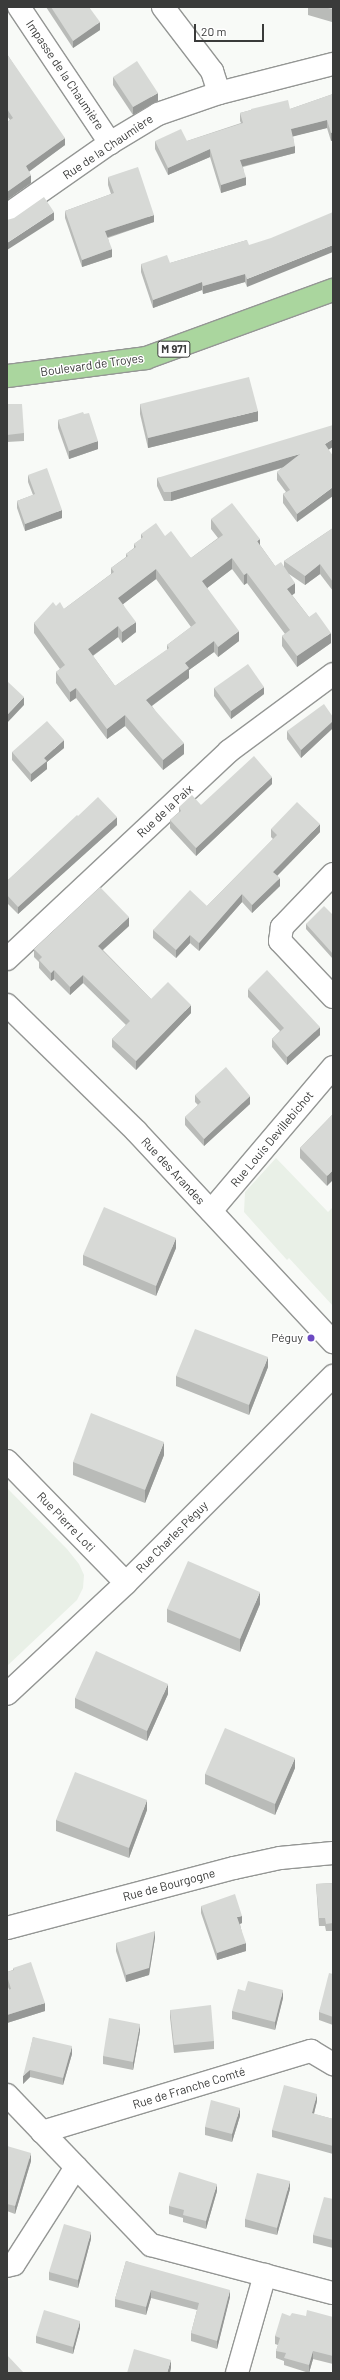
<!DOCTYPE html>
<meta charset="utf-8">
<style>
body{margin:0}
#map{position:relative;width:340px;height:2380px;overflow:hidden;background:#f8faf7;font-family:Barlow,sans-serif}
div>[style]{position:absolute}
.built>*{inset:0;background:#e9f0e7}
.roads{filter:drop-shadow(1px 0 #949694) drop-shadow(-1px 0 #949694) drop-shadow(0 1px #949694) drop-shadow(0 -1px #949694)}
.minor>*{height:22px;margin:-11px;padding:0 11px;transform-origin:11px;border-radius:11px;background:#fff}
.major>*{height:22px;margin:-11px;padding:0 11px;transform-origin:11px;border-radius:11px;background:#aad69e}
.wall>*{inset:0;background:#b9bbb8}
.shaded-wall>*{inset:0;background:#969896}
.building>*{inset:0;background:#d7d9d6}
.dots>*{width:11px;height:11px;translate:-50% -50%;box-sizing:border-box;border:2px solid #fff;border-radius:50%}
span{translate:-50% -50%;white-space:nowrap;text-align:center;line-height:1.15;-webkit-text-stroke:3px #fff;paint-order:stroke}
.shield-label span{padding:1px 3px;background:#fff;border:1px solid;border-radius:3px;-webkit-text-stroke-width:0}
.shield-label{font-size:11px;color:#3a3b3a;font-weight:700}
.street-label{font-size:12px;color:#3a3b3a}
.poi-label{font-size:12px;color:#3a3b3a}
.right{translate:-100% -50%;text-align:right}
.frame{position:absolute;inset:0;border:8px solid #3a3b3a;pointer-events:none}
.scale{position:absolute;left:194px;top:24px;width:70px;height:18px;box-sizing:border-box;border:2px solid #3a3b3a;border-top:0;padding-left:5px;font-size:12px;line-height:14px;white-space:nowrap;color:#3a3b3a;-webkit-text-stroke:3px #fff;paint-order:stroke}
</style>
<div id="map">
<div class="built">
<div style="clip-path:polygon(276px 1158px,328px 1212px,333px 1207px,333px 1306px,289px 1258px,287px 1260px,244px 1212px,245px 1192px)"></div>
<div style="clip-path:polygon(7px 1488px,67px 1549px,79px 1564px,84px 1575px,83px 1588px,77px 1600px,7px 1666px)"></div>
</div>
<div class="roads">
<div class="minor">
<div style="left:19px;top:7px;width:164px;rotate:56.2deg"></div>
<div style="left:163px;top:7px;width:81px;rotate:52.6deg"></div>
<div style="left:212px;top:71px;width:23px;rotate:72deg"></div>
<div style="left:7px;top:215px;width:126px;rotate:-35deg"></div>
<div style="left:110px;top:143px;width:56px;rotate:-31.1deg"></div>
<div style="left:158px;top:114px;width:65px;rotate:-19deg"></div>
<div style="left:219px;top:93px;width:118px;rotate:-14.3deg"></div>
<div style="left:333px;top:874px;width:74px;rotate:133.9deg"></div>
<div style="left:282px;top:927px;width:14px;rotate:98deg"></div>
<div style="left:280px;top:941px;width:77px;rotate:46.6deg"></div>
<div style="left:7px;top:959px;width:304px;rotate:-43.1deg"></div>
<div style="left:229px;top:751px;width:129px;rotate:-36.5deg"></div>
<div style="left:7px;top:1005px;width:180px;rotate:44.3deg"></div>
<div style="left:136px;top:1131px;width:289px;rotate:47deg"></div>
<div style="left:211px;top:1211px;width:189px;rotate:-49.7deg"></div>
<div style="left:7px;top:1461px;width:170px;rotate:45.7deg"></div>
<div style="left:7px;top:1694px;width:163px;rotate:-43deg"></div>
<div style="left:126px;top:1583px;width:293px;rotate:-45deg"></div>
<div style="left:7px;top:1928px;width:235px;rotate:-14.8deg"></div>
<div style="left:234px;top:1868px;width:47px;rotate:-12.3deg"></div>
<div style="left:280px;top:1858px;width:53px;rotate:-5.4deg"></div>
<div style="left:7px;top:2095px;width:208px;rotate:46.2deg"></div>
<div style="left:151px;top:2245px;width:188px;rotate:14.8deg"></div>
<div style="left:42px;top:2132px;width:281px;rotate:-16.8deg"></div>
<div style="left:311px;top:2051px;width:26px;rotate:31deg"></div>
<div style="left:7px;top:2266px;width:7px;rotate:-16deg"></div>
<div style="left:14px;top:2264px;width:115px;rotate:-57.4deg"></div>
<div style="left:237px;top:2373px;width:102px;rotate:-74.1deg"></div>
</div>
<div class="major">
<div style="left:7px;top:376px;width:140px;rotate:-7.4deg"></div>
<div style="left:146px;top:358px;width:199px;rotate:-20deg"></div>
</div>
</div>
<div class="wall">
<div style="clip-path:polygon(46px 7px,89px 7px,100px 30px,73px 48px)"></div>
<div style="clip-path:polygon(308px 7px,333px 7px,333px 18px,332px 22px,308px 15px)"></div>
<div style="clip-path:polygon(7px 54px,65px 145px,29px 171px,31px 183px,7px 200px,7px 122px,10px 120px,7px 116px)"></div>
<div style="clip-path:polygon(113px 77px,158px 101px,133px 115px,113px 85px)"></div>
<div style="clip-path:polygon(333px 94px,333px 140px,331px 141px,327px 128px,293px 136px,295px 153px,243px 167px,246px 185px,221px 193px,210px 157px,168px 175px,155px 149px,155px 141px,187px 141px,241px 123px,240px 121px,240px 113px,251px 110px,251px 109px,290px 109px)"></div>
<div style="clip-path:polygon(108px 177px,154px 222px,108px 238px,112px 257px,82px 267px,65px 218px,65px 211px,111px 194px,108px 185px)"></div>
<div style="clip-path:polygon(247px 240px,247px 287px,245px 282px,203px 294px,202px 290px,153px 308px,141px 272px,141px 264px,170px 263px)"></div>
<div style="clip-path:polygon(7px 404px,24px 433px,24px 441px,7px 442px)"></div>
<div style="clip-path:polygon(140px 404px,258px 421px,148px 448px,140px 414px)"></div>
<div style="clip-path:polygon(84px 414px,98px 449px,69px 459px,58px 428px,58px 420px)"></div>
<div style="clip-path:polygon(329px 450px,297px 522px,283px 503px,283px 494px,286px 492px,277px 480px,277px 472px,282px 468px,171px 501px,164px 501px,157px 486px,157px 478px)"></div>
<div style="clip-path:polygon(28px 475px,62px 518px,25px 531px,17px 508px,17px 501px,33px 495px,28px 482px)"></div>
<div style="clip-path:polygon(evenodd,211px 519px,260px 545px,275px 566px,284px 567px,284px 561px,333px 528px,333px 591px,320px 574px,305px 585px,289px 574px,295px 593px,292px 595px,309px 617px,331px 643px,297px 667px,282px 646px,282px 636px,285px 634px,247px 583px,244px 585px,232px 569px,207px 588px,239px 641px,218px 657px,214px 652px,189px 670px,189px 678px,152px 706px,184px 754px,163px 770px,125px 726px,107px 739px,76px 698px,70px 702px,56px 683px,56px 672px,60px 669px,34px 633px,34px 623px,56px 606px,64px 609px,111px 574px,111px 568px,126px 557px,126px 554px,134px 548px,134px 544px,141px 539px,141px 534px,165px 536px,191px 558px,218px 538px,211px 529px,211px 519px,156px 579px,191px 627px,167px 645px,167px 650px,115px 686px,93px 656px,118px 637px,122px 643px,136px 632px,123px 604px,156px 579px)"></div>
<div style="clip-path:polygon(214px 688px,264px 694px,231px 719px,214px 696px)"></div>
<div style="clip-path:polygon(333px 717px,333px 728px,301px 758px,287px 739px,287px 731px)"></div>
<div style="clip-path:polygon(64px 748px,47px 762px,47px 769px,31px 782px,12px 760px,12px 752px)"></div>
<div style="clip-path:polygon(272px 784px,196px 856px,170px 828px,170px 820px,179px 812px,179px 807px,201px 805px)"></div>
<div style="clip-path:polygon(78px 816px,117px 825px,18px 914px,7px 903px,7px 881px)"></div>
<div style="clip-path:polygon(271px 829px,320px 832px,277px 876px,280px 886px,252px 913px,242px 902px,199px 951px,190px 943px,176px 958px,153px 938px,153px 930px,207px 906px,273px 839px,271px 837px)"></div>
<div style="clip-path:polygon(333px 915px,333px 959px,306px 929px,306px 924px)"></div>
<div style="clip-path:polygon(129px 926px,103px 950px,151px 999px,191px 1013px,136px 1070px,112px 1047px,112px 1039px,126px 1025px,83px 983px,70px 995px,54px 979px,51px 981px,39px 968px,39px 962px,34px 957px,34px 949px)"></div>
<div style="clip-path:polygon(248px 989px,320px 1035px,287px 1065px,272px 1047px,272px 1039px,280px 1031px,248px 997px)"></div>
<div style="clip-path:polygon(195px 1095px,250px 1104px,204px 1146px,185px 1125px,185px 1117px,198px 1105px,195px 1102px)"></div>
<div style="clip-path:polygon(333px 1114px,327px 1186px,300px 1158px,300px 1148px)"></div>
<div style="clip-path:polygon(176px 1248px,156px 1296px,83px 1265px,83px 1255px)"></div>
<div style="clip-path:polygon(268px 1367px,249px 1415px,176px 1386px,176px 1376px)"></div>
<div style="clip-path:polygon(164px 1455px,145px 1503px,73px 1475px,73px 1462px)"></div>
<div style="clip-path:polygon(260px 1604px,240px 1652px,167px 1622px,167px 1609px)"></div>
<div style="clip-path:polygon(168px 1694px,147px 1741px,75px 1708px,75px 1698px)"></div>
<div style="clip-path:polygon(295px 1768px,275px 1815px,205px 1784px,205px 1774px)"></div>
<div style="clip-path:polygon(147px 1810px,129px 1858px,56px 1831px,56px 1820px)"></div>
<div style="clip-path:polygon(333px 1883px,333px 1931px,326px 1931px,325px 1926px,319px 1926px,316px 1884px)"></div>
<div style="clip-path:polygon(201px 1906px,242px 1923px,240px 1924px,246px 1951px,217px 1960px,201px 1913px)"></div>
<div style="clip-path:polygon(155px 1938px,149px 1975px,126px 1982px,116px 1951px,116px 1943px)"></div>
<div style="clip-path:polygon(13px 1968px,45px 2011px,7px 2023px,7px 1990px,9px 1990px,7px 1984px,7px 1972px,13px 1970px)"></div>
<div style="clip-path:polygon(333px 1974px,333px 2025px,319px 2020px,319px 2012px)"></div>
<div style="clip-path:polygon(283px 1998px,275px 2030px,232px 2019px,232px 2011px)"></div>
<div style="clip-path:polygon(170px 2010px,214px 2041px,214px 2049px,174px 2053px,170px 2017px)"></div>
<div style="clip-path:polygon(140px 2031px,133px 2070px,103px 2064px,103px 2056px)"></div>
<div style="clip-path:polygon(33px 2037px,72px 2054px,63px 2085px,30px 2077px,23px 2084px)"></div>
<div style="clip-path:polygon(317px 2101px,314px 2114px,333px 2119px,333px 2154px,272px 2137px,272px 2130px)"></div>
<div style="clip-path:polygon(240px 2116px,232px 2142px,205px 2135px,205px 2127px)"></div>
<div style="clip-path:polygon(7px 2146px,31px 2161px,15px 2214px,7px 2211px)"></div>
<div style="clip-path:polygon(290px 2189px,277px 2235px,245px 2227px,245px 2219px)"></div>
<div style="clip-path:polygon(217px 2191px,206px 2229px,183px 2222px,183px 2218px,169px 2214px,169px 2206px)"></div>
<div style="clip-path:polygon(333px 2199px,333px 2248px,313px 2243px,313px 2235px)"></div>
<div style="clip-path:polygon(91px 2239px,78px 2288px,49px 2280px,49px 2272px)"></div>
<div style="clip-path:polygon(126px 2261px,230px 2297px,217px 2349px,191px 2341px,191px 2333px,197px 2310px,151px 2298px,146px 2315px,115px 2307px,115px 2299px)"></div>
<div style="clip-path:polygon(290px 2316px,333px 2317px,333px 2364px,313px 2359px,309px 2373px,284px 2365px,284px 2361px,276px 2358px,276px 2351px,278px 2345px,275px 2344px,275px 2336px)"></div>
<div style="clip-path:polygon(80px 2328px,73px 2354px,36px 2343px,36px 2336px)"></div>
</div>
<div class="shaded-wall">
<div style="clip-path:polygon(333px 7px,333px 18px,332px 22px,332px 9px)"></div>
<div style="clip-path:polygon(100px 22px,100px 30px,73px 48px,73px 41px)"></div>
<div style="clip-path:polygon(158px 93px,158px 101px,133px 115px,133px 107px)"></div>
<div style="clip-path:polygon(327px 120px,327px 128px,291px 137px,291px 129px)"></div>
<div style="clip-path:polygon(333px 132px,333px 140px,331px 141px,331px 133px)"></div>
<div style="clip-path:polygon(65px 138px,65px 145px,26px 174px,26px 166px)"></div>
<div style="clip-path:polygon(295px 146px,295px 153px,240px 167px,240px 160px)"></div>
<div style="clip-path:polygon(210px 149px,210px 157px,168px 175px,168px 168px)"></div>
<div style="clip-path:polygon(31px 175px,31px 183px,7px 200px,7px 192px)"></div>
<div style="clip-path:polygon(246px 177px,246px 185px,221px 193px,221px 185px)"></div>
<div style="clip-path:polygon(54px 212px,54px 220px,7px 250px,7px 243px)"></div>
<div style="clip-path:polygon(154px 215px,154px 222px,105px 238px,105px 231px)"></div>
<div style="clip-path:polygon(333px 245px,333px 252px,247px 287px,247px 279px)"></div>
<div style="clip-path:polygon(112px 249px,112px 257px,82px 267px,82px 260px)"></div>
<div style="clip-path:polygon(245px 274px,245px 282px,203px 294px,203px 286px)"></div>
<div style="clip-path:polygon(202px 282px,202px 290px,153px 308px,153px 300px)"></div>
<div style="clip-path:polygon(258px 411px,258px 421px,148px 448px,148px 438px)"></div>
<div style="clip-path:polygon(333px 439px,333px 447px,325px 452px,325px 444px)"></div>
<div style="clip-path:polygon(98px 441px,98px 449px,69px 459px,69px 451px)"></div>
<div style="clip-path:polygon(300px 454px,300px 462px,171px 501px,171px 492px)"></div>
<div style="clip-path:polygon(333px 487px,333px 496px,297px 522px,297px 514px)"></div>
<div style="clip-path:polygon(62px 510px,62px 518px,25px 531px,25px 524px)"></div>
<div style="clip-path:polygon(260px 539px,260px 549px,257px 541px)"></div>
<div style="clip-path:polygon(232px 558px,232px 569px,202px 592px,202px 581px)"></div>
<div style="clip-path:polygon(320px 564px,320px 574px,305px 585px,305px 576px)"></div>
<div style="clip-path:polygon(156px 569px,156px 579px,118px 608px,118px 598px)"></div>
<div style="clip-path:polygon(247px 573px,247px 583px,244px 585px,244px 575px)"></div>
<div style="clip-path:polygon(295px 583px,295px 593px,287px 599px,287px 589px)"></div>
<div style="clip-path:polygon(136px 622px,136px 632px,122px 643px,122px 632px)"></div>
<div style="clip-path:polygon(118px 626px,118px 637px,88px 659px,88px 649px)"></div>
<div style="clip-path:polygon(239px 631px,239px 641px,218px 657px,218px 647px)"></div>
<div style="clip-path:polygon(331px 633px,331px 643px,297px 667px,297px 656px)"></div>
<div style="clip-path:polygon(214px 641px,214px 652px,189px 670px,189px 678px,146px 710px,146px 700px,185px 663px)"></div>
<div style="clip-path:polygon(264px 687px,264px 694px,231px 719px,231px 711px)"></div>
<div style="clip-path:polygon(76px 688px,76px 698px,70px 702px,70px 692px)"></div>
<div style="clip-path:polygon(24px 697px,24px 705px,7px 723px,7px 715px)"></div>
<div style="clip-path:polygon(125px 715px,125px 726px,107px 739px,107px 729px)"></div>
<div style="clip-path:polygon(333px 721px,333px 728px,301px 758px,301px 750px)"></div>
<div style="clip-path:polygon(64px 740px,64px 748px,47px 762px,47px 769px,31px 782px,31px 774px,44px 758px)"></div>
<div style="clip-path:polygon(184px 743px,184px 754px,163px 770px,163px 760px)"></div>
<div style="clip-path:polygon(272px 777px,272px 784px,196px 856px,196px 848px)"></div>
<div style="clip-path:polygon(117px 817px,117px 825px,18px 914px,18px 907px)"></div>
<div style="clip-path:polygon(320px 824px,320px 832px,273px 880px,273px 872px)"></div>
<div style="clip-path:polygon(280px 878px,280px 886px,252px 913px,252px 905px)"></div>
<div style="clip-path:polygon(242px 894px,242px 902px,199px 951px,199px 943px)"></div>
<div style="clip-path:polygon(129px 917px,129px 926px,98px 954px,98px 946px)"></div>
<div style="clip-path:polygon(190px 935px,190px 943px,176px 958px,176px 950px)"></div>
<div style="clip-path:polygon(54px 970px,54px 979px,51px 981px,51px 973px)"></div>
<div style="clip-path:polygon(83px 975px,83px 983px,70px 995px,70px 987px)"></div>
<div style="clip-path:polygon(191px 1005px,191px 1013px,136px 1070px,136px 1061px)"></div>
<div style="clip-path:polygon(320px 1027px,320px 1035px,287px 1065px,287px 1057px)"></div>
<div style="clip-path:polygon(250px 1096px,250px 1104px,204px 1146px,204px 1139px)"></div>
<div style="clip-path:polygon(333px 1170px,333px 1180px,327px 1186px,327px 1176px)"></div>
<div style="clip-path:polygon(176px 1238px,176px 1248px,156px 1296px,156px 1286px)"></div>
<div style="clip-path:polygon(268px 1357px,268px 1367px,249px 1415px,249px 1405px)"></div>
<div style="clip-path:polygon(164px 1442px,164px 1455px,145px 1503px,145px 1490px)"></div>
<div style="clip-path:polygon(260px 1592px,260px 1604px,240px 1652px,240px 1639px)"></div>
<div style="clip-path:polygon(168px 1684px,168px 1694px,147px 1741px,147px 1731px)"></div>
<div style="clip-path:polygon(295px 1758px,295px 1768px,275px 1815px,275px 1804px)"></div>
<div style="clip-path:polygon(147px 1800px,147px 1810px,129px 1858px,129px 1848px)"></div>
<div style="clip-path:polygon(242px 1916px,242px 1923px,237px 1925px,237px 1917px)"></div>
<div style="clip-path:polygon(155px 1931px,155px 1938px,149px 1975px,126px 1982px,126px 1975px)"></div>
<div style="clip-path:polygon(246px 1943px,246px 1951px,217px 1960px,217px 1953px)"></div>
<div style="clip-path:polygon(283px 1990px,283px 1998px,275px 2030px,275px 2022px)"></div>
<div style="clip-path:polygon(45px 2003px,45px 2011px,7px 2023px,7px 2015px)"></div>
<div style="clip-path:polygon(140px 2024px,140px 2031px,133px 2070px,133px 2062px)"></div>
<div style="clip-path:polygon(72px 2046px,72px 2054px,63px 2085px,63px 2078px)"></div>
<div style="clip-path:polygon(30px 2070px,30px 2077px,23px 2084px,23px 2076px)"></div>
<div style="clip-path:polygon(317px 2094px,317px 2101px,312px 2121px,312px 2113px)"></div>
<div style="clip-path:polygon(240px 2108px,240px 2116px,232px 2142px,232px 2134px)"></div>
<div style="clip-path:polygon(31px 2153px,31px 2161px,15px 2214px,15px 2206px)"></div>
<div style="clip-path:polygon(290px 2181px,290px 2189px,277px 2235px,277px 2228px)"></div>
<div style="clip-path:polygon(217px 2184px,217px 2191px,206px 2229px,206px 2221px)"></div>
<div style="clip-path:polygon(91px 2232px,91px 2239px,78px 2288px,78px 2280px)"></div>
<div style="clip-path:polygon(151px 2290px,151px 2298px,146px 2315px,146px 2307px)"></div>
<div style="clip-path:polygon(230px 2290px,230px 2297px,217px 2349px,217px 2341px)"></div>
<div style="clip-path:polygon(80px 2321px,80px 2328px,73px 2354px,73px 2347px)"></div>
<div style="clip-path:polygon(313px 2351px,313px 2359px,309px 2373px,309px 2365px)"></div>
<div style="clip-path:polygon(171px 2360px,171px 2368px,170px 2373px,167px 2373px)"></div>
</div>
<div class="building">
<div style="clip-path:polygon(51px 7px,89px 7px,100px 22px,73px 41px)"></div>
<div style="clip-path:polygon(324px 7px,333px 7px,332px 9px)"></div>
<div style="clip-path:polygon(7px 54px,65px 138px,26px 166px,31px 175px,7px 192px,7px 122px,13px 118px,7px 109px)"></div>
<div style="clip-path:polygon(137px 61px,158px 93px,133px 107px,113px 77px)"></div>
<div style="clip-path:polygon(333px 94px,333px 132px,331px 133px,327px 120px,291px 129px,295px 146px,240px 160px,246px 177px,221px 185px,210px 149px,168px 168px,155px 141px,181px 129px,187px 141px,243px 123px,240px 113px,251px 110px,251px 109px,288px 100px,290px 109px)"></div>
<div style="clip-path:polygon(138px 167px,154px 215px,105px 231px,112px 249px,82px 260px,65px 211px,114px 193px,108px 177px)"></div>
<div style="clip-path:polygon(44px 197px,54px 212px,7px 243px,7px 220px,14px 218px)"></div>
<div style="clip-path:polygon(333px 212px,333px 245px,247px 279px,245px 274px,203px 286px,202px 282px,153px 300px,141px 264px,167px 255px,170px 263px,247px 240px,249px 245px,271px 238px)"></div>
<div style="clip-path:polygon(249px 377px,258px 411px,148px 438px,140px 404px)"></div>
<div style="clip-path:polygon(7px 404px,22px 404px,24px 433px,7px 435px)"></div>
<div style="clip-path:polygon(83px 412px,84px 414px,89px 413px,98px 441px,69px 451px,58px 420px)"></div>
<div style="clip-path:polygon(333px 425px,333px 439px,325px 444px,333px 456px,333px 487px,297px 514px,283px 494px,290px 490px,277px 472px,300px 454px,171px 492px,164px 492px,157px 478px)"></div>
<div style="clip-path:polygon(47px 468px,62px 510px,25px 524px,17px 501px,35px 494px,28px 475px)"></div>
<div style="clip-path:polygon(evenodd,232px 503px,260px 539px,257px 541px,275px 566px,281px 562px,295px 583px,287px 589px,309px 617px,316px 612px,331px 633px,297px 656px,282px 636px,290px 630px,247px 573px,244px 575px,232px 558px,202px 581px,239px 631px,218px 647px,214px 641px,185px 663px,189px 668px,146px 700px,184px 743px,163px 760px,125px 715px,107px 729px,76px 688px,70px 692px,56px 672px,65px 665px,34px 623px,53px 602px,56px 606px,60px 602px,64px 609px,114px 572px,111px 568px,128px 556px,126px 554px,136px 547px,134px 544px,143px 537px,141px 534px,156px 523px,165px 536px,171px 531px,191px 558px,223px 535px,211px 519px,232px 503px,156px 569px,196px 623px,167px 645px,169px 648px,115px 686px,88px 649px,118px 626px,122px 632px,136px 622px,118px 598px,156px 569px)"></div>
<div style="clip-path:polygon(333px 528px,333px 582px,320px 564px,305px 576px,284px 561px)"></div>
<div style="clip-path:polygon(248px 664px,264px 687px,231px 711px,214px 688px)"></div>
<div style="clip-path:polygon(7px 681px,24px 697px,7px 715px)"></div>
<div style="clip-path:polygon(324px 704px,333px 717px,333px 721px,301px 750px,287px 731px)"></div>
<div style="clip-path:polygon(47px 721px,64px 740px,44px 758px,47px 761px,31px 774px,12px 752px)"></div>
<div style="clip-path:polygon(254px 756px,272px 777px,196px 848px,170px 820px,181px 811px,179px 807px,192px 795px,201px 805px)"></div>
<div style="clip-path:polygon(98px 797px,117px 817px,18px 907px,7px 895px,7px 881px,77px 815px,78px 816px)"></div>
<div style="clip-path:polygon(297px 802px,320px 824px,273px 872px,280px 878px,252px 905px,242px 894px,199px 943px,190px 935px,176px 950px,153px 930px,190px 890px,207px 906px,277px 835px,271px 829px)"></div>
<div style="clip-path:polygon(100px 887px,129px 917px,98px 946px,151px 999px,168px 982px,191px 1005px,136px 1061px,112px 1039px,130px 1021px,83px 975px,70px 987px,54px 970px,51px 973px,39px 960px,42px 957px,34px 949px)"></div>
<div style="clip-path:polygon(324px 906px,333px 915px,333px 954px,306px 924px)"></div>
<div style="clip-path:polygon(267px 970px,320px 1027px,287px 1057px,272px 1039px,284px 1028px,248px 989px)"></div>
<div style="clip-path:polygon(226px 1067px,250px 1096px,204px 1139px,185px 1117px,201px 1102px,195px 1095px)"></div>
<div style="clip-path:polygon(333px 1114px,333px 1170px,327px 1176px,300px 1148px)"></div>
<div style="clip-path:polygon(104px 1207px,176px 1238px,156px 1286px,83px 1255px)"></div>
<div style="clip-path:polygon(195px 1329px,268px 1357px,249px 1405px,176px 1376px)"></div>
<div style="clip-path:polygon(91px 1413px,164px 1442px,145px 1490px,73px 1462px)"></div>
<div style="clip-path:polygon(188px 1561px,260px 1592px,240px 1639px,167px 1609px)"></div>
<div style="clip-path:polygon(96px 1651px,168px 1684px,147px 1731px,75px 1698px)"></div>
<div style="clip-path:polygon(225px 1728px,295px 1758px,275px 1804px,205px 1774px)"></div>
<div style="clip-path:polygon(75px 1772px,147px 1800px,129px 1848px,56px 1820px)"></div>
<div style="clip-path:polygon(333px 1883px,333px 1923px,326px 1924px,325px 1918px,319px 1918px,316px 1884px)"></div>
<div style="clip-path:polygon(235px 1894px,242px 1916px,237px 1917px,246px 1943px,217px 1953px,201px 1906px)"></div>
<div style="clip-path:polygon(155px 1931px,149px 1968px,126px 1975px,116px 1943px)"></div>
<div style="clip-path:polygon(31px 1962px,45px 2003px,7px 2015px,7px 1990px,11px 1989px,7px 1976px,7px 1972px,14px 1970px,13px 1968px)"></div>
<div style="clip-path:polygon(329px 1973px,333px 1974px,333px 2017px,319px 2012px)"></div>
<div style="clip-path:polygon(248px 1981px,283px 1990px,275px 2022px,232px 2011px,238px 1989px,245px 1991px)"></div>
<div style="clip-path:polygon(211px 2005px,214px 2041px,174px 2045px,170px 2010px)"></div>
<div style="clip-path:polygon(109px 2018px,140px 2024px,133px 2062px,103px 2056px)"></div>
<div style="clip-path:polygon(33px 2037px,72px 2046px,63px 2078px,30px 2070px,23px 2076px)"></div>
<div style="clip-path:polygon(284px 2085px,317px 2094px,312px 2113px,333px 2119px,333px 2146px,272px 2130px)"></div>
<div style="clip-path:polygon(211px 2100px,240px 2108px,232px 2134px,205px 2127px)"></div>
<div style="clip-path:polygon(7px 2146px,31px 2153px,15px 2206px,7px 2204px)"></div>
<div style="clip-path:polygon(179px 2172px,217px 2184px,206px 2221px,183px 2215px,184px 2210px,169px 2206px)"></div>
<div style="clip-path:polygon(257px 2173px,290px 2181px,277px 2228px,245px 2219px)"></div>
<div style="clip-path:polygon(324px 2197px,333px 2199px,333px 2240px,313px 2235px)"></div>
<div style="clip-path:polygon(64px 2224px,91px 2232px,78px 2280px,49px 2272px)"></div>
<div style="clip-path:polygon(126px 2261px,230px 2290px,217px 2341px,191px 2333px,199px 2303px,151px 2290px,146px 2307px,115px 2299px)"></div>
<div style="clip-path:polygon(44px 2310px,80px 2321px,73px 2347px,36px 2336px)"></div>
<div style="clip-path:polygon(307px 2310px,333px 2317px,333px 2356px,313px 2351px,309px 2365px,284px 2358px,286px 2353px,276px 2351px,280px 2338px,275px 2336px,282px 2313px,290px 2316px,292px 2313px,306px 2316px)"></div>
<div style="clip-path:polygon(134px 2349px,171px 2360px,167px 2373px,127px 2373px)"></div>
<div style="clip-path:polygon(7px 2355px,24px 2373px,7px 2373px)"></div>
</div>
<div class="dots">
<div style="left:311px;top:1338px;background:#6c4ac2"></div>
</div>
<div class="shield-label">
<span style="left:174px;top:349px">M 971</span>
</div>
<div class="street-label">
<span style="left:65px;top:75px;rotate:56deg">Impasse de la Chaumière</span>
<span style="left:108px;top:147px;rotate:-34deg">Rue de la Chaumière</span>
<span style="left:92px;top:365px;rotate:-8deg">Boulevard de Troyes</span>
<span style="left:165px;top:811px;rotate:-43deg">Rue de la Paix</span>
<span style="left:272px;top:1139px;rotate:-50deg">Rue Louis Devillebichot</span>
<span style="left:173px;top:1171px;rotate:47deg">Rue des Arandes</span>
<span style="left:66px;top:1522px;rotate:46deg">Rue Pierre Loti</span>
<span style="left:172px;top:1537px;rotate:-45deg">Rue Charles Péguy</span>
<span style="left:169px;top:1885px;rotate:-15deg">Rue de Bourgogne</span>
<span style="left:189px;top:2088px;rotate:-17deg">Rue de Franche Comté</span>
</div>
<div class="poi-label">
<span class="right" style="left:303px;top:1338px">Péguy</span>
</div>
<div class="frame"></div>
<div class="scale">20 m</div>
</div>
